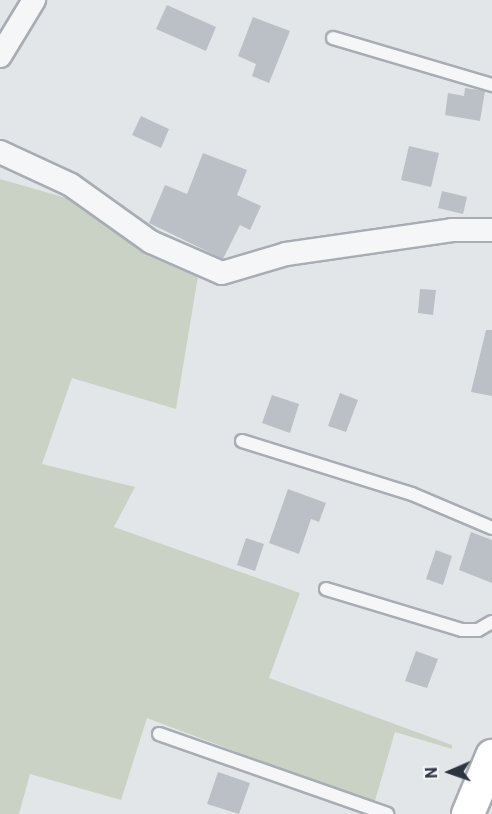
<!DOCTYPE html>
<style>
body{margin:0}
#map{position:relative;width:492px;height:814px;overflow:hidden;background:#e3e6e9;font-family:Roboto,sans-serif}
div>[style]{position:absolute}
.green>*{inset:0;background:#c9d2c5}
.building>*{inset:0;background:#bac0c6}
.roads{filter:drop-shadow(2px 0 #a8adb3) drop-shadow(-2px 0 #a8adb3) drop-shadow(0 2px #a8adb3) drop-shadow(0 -2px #a8adb3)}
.service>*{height:12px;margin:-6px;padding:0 6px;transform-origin:6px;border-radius:6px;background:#f5f6f8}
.minor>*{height:22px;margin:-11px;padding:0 11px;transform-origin:11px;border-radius:11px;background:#f5f6f8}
.secondary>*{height:32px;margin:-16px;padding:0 16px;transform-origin:16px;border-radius:16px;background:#fff}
span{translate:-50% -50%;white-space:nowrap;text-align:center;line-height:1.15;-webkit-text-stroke:6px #f2f4f7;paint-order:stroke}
.north{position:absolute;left:420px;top:742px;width:60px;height:60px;-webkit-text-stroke:4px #f2f4f7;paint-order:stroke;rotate:268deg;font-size:16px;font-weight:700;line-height:24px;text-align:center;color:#2c3540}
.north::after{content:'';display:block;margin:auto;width:21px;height:27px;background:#2c3540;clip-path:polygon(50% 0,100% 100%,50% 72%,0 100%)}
</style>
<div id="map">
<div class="green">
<div style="clip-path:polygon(0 179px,84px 203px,199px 270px,176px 409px,72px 378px,42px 464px,135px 487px,114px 527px,300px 593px,269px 678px,452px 745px,452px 749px,395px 732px,374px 804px,147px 718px,121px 800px,30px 774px,19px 814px,0 814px)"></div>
</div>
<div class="building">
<div style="clip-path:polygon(167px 5px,216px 27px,206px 51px,156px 29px)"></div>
<div style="clip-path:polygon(253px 17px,290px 31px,269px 83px,252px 76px,256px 64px,238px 56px)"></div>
<div style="clip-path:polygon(465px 88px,485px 91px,480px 121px,445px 115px,448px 93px,464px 96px)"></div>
<div style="clip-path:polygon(141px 116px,169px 129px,161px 148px,132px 135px)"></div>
<div style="clip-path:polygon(409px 146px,439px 153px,431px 187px,401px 180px)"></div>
<div style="clip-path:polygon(203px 153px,247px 170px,237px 195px,261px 206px,250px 230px,240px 225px,223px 259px,149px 223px,165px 185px,187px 194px)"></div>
<div style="clip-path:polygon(442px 191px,467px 197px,463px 214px,438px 208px)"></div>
<div style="clip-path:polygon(420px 289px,436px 290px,433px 315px,418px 313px)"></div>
<div style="clip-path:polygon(486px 330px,492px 330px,492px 396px,471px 392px)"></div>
<div style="clip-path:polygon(340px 393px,358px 400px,346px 432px,328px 426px)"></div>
<div style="clip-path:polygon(272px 395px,299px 404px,290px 433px,262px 423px)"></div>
<div style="clip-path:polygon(288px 489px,326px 503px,319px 522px,311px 519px,299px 554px,269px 543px)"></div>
<div style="clip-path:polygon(471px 532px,492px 540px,492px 583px,459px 570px)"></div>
<div style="clip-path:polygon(246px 538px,264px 544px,255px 571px,237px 565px)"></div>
<div style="clip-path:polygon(436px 550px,452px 556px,443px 585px,426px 579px)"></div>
<div style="clip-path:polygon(416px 651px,438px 659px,427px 688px,405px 681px)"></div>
<div style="clip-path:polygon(218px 772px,250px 783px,239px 814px,207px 804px)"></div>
</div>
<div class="roads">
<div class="service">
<div style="left:333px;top:38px;width:166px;rotate:16.5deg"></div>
<div style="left:242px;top:441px;width:178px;rotate:17.3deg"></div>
<div style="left:412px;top:494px;width:87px;rotate:23deg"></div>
<div style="left:326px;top:589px;width:142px;rotate:16.8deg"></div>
<div style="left:462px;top:630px;width:16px"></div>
<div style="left:478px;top:630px;width:16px;rotate:-30deg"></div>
<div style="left:159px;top:734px;width:242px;rotate:19.3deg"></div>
</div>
<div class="minor">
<div style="left:0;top:56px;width:66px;rotate:-58.7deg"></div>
<div style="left:0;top:152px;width:78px;rotate:24.9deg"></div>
<div style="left:71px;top:185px;width:98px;rotate:35.5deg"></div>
<div style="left:151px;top:242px;width:77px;rotate:23.6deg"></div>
<div style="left:222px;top:273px;width:67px;rotate:-16.5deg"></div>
<div style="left:286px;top:254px;width:168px;rotate:-8.2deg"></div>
<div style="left:452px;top:230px;width:40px"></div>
</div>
<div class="secondary">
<div style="left:468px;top:814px;width:63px;rotate:-67.5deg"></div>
</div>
</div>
<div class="north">N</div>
</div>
